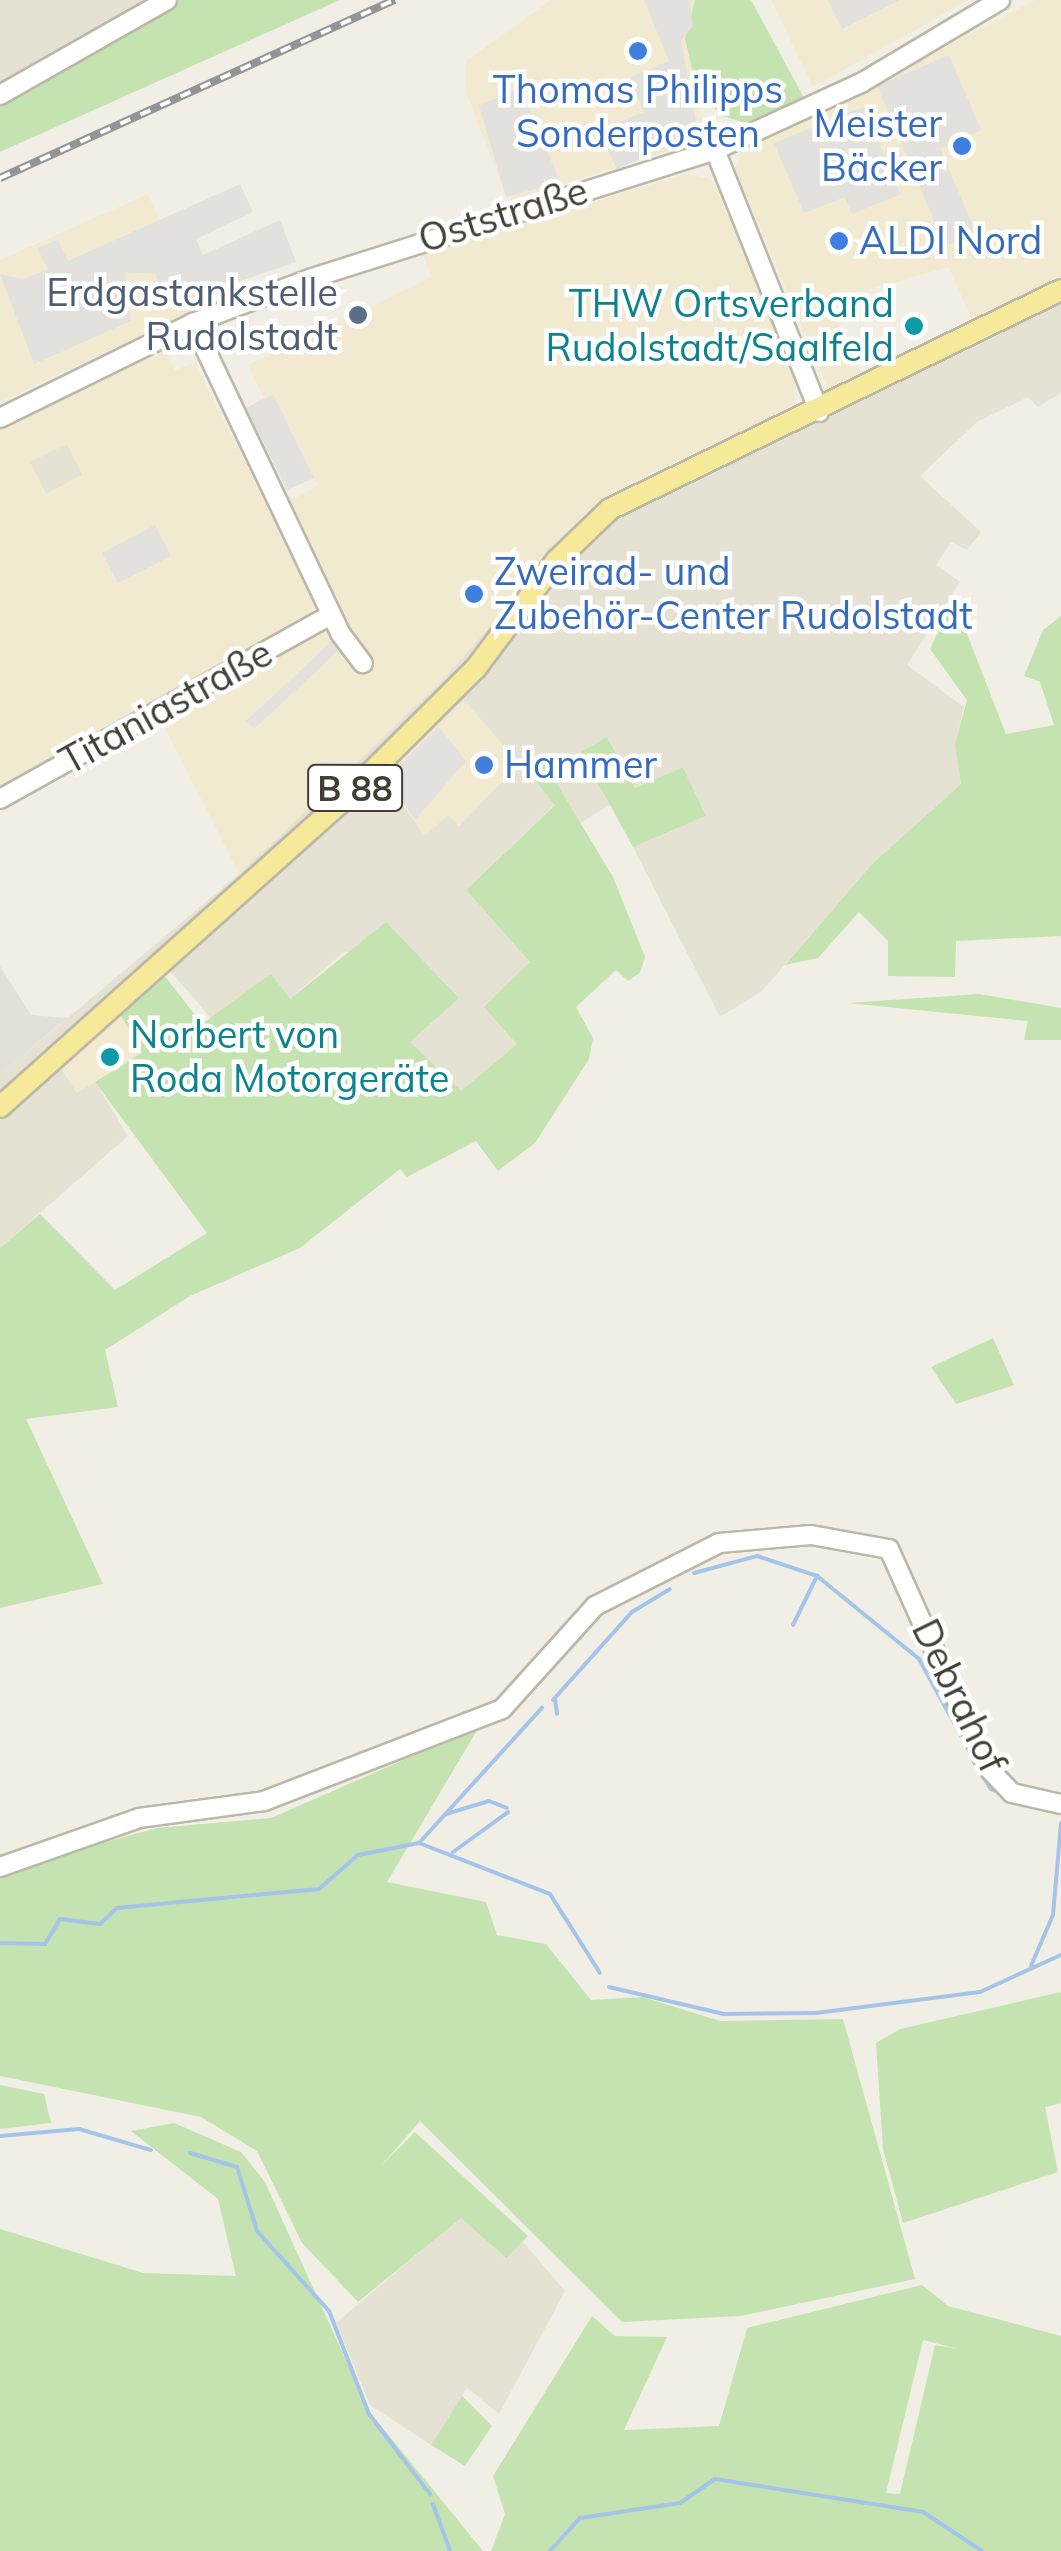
<!DOCTYPE html>
<meta charset="utf-8">
<style>
body{margin:0}
#map{position:relative;width:1061px;height:2551px;overflow:hidden;background:#f1efe5;font-family:Mulish,sans-serif}
div>[style]{position:absolute}
.residential>*{inset:0;background:#e5e2d3}
.commercial>*{inset:0;background:#f2e9d1}
.industrial>*{inset:0;background:#e3e0da}
.green>*{inset:0;background:#c5e3b0}
.parking>*{inset:0;background:#e2e1dd}
.stream>*{height:4px;margin:-2px;padding:0 2px;transform-origin:2px;border-radius:2px;background:#a5c4ea}
.roads{filter:drop-shadow(2px 0 #bcb8a8) drop-shadow(-2px 0 #bcb8a8) drop-shadow(0 2px #bcb8a8) drop-shadow(0 -2px #bcb8a8)}
.minor>*{height:18px;margin:-9px;padding:0 9px;transform-origin:9px;border-radius:9px;background:#fff}
.major>*{height:20px;margin:-10px;padding:0 10px;transform-origin:10px;border-radius:10px;background:#f6e999}
.rail>*{height:8px;margin-top:-4px;transform-origin:0;background:repeating-linear-gradient(90deg,#fff 0 11px,#949494 0 22px);box-sizing:border-box;border-block:2px solid #949494}
.dots>*{width:28px;height:28px;translate:-50% -50%;box-sizing:border-box;border:5px solid #fff;border-radius:50%}
span{translate:-50% -50%;white-space:nowrap;text-align:center;line-height:1.15;-webkit-text-stroke:9px #fff;paint-order:stroke}
.shield-label span{padding:2px 8px;background:#fff;border:2px solid;border-radius:8px;-webkit-text-stroke-width:0}
.shield-label{font-size:35px;color:#433f35;font-weight:700}
.shop-label{font-size:38px;color:#366cbe}
.right{translate:-100% -50%;text-align:right}
.left{translate:0 -50%;text-align:left}
.street-label{font-size:38px;color:#433f35}
.service-label{font-size:38px;color:#4e5e75}
.culture-label{font-size:38px;color:#0d838f}
</style>
<div id="map">
<div class="residential">
<div style="clip-path:polygon(0 0,150px 0,0 91px)"></div>
<div style="clip-path:polygon(1061px 278px,1061px 393px,1038px 407px,1028px 397px,977px 422px,920px 476px,981px 532px,967px 550px,951px 542px,936px 565px,960px 582px,907px 665px,964px 707px,955px 744px,961px 784px,873px 863px,762px 991px,720px 1017px,633px 847px,706px 816px,683px 767px,635px 788px,608px 738px,598px 781px,610px 805px,580px 823px,545px 764px,526px 770px,555px 804px,466px 890px,530px 962px,517px 1044px,461px 1092px,410px 1042px,459px 997px,345px 951px,290px 999px,213px 1020px,169px 970px,60px 1067px,77px 1092px,95px 1082px,128px 1136px,0 1248px,0 1075px,239px 874px,439px 684px,594px 509px)"></div>
<div style="clip-path:polygon(67px 443px,83px 475px,46px 494px,30px 462px)"></div>
<div style="clip-path:polygon(461px 2217px,505px 2258px,522px 2241px,565px 2291px,499px 2414px,467px 2388px,431px 2445px,370px 2405px,336px 2323px)"></div>
</div>
<div class="commercial">
<div style="clip-path:polygon(551px 0,694px 0,703px 140px,508px 201px,466px 92px,466px 61px)"></div>
<div style="clip-path:polygon(771px 0,969px 0,813px 87px)"></div>
<div style="clip-path:polygon(1035px 0,1061px 0,1061px 278px,973px 323px,949px 267px,829px 301px,864px 379px,830px 394px,735px 168px,743px 152px)"></div>
<div style="clip-path:polygon(688px 173px,712px 180px,796px 373px,794px 411px,651px 473px,594px 509px,439px 684px,239px 874px,159px 716px,340px 615px,284px 504px,318px 486px,273px 395px,264px 398px,248px 365px,432px 277px,423px 255px)"></div>
<div style="clip-path:polygon(148px 194px,198px 308px,0 402px,0 260px)"></div>
<div style="clip-path:polygon(evenodd,165px 351px,175px 370px,195px 362px,315px 604px,305px 623px,0 793px,0 429px,165px 351px,67px 444px,82px 475px,46px 494px,30px 462px,67px 444px)"></div>
<div style="clip-path:polygon(464px 700px,520px 764px,459px 826px,448px 815px,425px 836px,383px 778px)"></div>
<div style="clip-path:polygon(120px 1014px,143px 1053px,77px 1093px,60px 1067px)"></div>
</div>
<div class="industrial">
<div style="clip-path:polygon(0 966px,31px 1015px,67px 1018px,0 1075px)"></div>
</div>
<div class="green">
<div style="clip-path:polygon(179px 0,340px 0,0 152px,0 104px)"></div>
<div style="clip-path:polygon(695px 0,751px 0,804px 98px,745px 123px,723px 116px,698px 94px,685px 39px)"></div>
<div style="clip-path:polygon(953px 598px,1006px 734px,1054px 725px,1040px 682px,1024px 676px,1043px 630px,1061px 616px,1061px 936px,956px 941px,955px 977px,888px 976px,888px 941px,859px 912px,818px 958px,785px 965px,873px 863px,961px 784px,955px 744px,967px 700px,930px 649px)"></div>
<div style="clip-path:polygon(607px 737px,635px 788px,683px 767px,706px 816px,633px 847px,581px 752px)"></div>
<div style="clip-path:polygon(545px 764px,613px 877px,645px 957px,640px 973px,628px 981px,616px 970px,576px 1007px,593px 1038px,589px 1059px,535px 1143px,498px 1171px,476px 1141px,407px 1177px,400px 1169px,300px 1248px,190px 1296px,105px 1350px,118px 1407px,26px 1419px,103px 1584px,0 1608px,0 1248px,40px 1214px,115px 1290px,207px 1233px,95px 1082px,142px 1053px,120px 1014px,164px 975px,202px 1024px,271px 974px,290px 999px,386px 922px,459px 998px,410px 1042px,461px 1091px,517px 1044px,484px 1007px,530px 962px,466px 890px,555px 805px,526px 769px)"></div>
<div style="clip-path:polygon(979px 994px,1061px 1008px,1061px 1040px,1024px 1040px,1028px 1021px,847px 1003px)"></div>
<div style="clip-path:polygon(993px 1338px,1014px 1385px,956px 1404px,931px 1367px)"></div>
<div style="clip-path:polygon(479px 1727px,387px 1882px,486px 1902px,497px 1935px,546px 1944px,591px 2000px,643px 1997px,720px 2021px,843px 2019px,915px 2279px,741px 2316px,622px 2322px,420px 2121px,381px 2166px,415px 2132px,528px 2236px,506px 2258px,461px 2218px,358px 2302px,302px 2243px,257px 2151px,201px 2117px,0 2076px,0 1854px,54px 1856px,157px 1828px,271px 1818px)"></div>
<div style="clip-path:polygon(1061px 1992px,1061px 2103px,1045px 2107px,1058px 2172px,903px 2223px,883px 2149px,876px 2043px,900px 2029px)"></div>
<div style="clip-path:polygon(0 2085px,44px 2094px,51px 2123px,0 2129px)"></div>
<div style="clip-path:polygon(174px 2123px,241px 2152px,265px 2182px,369px 2411px,483px 2551px,0 2551px,0 2229px,143px 2273px,236px 2276px,218px 2199px,131px 2131px)"></div>
<div style="clip-path:polygon(evenodd,922px 2285px,948px 2306px,1061px 2336px,1061px 2551px,491px 2551px,505px 2514px,493px 2476px,592px 2316px,615px 2336px,667px 2337px,624px 2430px,719px 2426px,747px 2328px,922px 2285px,923px 2340px,958px 2349px,935px 2345px,900px 2494px,886px 2493px,923px 2340px)"></div>
<div style="clip-path:polygon(462px 2396px,492px 2426px,465px 2466px,431px 2445px)"></div>
</div>
<div class="parking">
<div style="clip-path:polygon(644px 0,689px 0,693px 26px,681px 41px,698px 134px,617px 169px,599px 130px,644px 112px,630px 77px,669px 61px)"></div>
<div style="clip-path:polygon(828px 0,900px 0,842px 29px)"></div>
<div style="clip-path:polygon(949px 55px,981px 130px,940px 148px,976px 233px,945px 246px,877px 86px)"></div>
<div style="clip-path:polygon(521px 88px,560px 182px,506px 197px,479px 105px)"></div>
<div style="clip-path:polygon(863px 107px,901px 194px,852px 214px,845px 197px,804px 213px,774px 143px)"></div>
<div style="clip-path:polygon(240px 184px,253px 212px,196px 239px,203px 255px,280px 220px,296px 262px,170px 305px,155px 274px,125px 272px,131px 321px,34px 364px,0 274px,23px 279px,48px 269px,37px 248px,58px 240px,68px 261px)"></div>
<div style="clip-path:polygon(273px 394px,314px 478px,287px 490px,246px 408px)"></div>
<div style="clip-path:polygon(155px 525px,171px 556px,118px 583px,102px 553px)"></div>
<div style="clip-path:polygon(333px 640px,341px 648px,254px 729px,246px 721px)"></div>
<div style="clip-path:polygon(439px 727px,466px 761px,415px 820px,386px 779px)"></div>
</div>
<div class="stream">
<div style="left:694px;top:1573px;width:65px;rotate:-15.1deg"></div>
<div style="left:757px;top:1556px;width:63px;rotate:18.4deg"></div>
<div style="left:817px;top:1576px;width:132px;rotate:39.1deg"></div>
<div style="left:919px;top:1659px;width:119px;rotate:61.3deg"></div>
<div style="left:793px;top:1625px;width:55px;rotate:-63.9deg"></div>
<div style="left:555px;top:1699px;width:15px;rotate:82deg"></div>
<div style="left:553px;top:1700px;width:118px;rotate:-48.1deg"></div>
<div style="left:632px;top:1612px;width:44px;rotate:-31.2deg"></div>
<div style="left:980px;top:1771px;width:21px;rotate:59deg"></div>
<div style="left:991px;top:1789px;width:37px;rotate:24deg"></div>
<div style="left:446px;top:1814px;width:45px;rotate:-16.8deg"></div>
<div style="left:489px;top:1801px;width:19px;rotate:21deg"></div>
<div style="left:419px;top:1843px;width:141px;rotate:21.3deg"></div>
<div style="left:550px;top:1894px;width:93px;rotate:57.7deg"></div>
<div style="left:453px;top:1852px;width:68px;rotate:-36deg"></div>
<div style="left:0;top:1943px;width:45px;rotate:1.3deg"></div>
<div style="left:45px;top:1944px;width:29px;rotate:-59deg"></div>
<div style="left:60px;top:1919px;width:40px;rotate:7.1deg"></div>
<div style="left:100px;top:1924px;width:23px;rotate:-43deg"></div>
<div style="left:117px;top:1908px;width:203px;rotate:-5.4deg"></div>
<div style="left:319px;top:1889px;width:52px;rotate:-41.1deg"></div>
<div style="left:358px;top:1855px;width:62px;rotate:-11.1deg"></div>
<div style="left:419px;top:1843px;width:183px;rotate:-47.7deg"></div>
<div style="left:1031px;top:1966px;width:56px;rotate:-66.7deg"></div>
<div style="left:1053px;top:1915px;width:92px;rotate:-85deg"></div>
<div style="left:609px;top:1987px;width:118px;rotate:13.2deg"></div>
<div style="left:724px;top:2014px;width:92px;rotate:-0.6deg"></div>
<div style="left:816px;top:2013px;width:165px;rotate:-7.3deg"></div>
<div style="left:980px;top:1992px;width:89px;rotate:-24.6deg"></div>
<div style="left:0;top:2136px;width:79px;rotate:-5.1deg"></div>
<div style="left:79px;top:2129px;width:75px;rotate:16.3deg"></div>
<div style="left:190px;top:2153px;width:49px;rotate:16.6deg"></div>
<div style="left:237px;top:2167px;width:67px;rotate:72.6deg"></div>
<div style="left:257px;top:2231px;width:108px;rotate:48deg"></div>
<div style="left:329px;top:2311px;width:110px;rotate:68.8deg"></div>
<div style="left:369px;top:2414px;width:101px;rotate:52.7deg"></div>
<div style="left:433px;top:2504px;width:50px;rotate:70.1deg"></div>
<div style="left:550px;top:2551px;width:45px;rotate:-47.7deg"></div>
<div style="left:580px;top:2518px;width:101px;rotate:-8.5deg"></div>
<div style="left:680px;top:2503px;width:42px;rotate:-34.4deg"></div>
<div style="left:715px;top:2479px;width:211px;rotate:9deg"></div>
<div style="left:923px;top:2512px;width:71px;rotate:33.5deg"></div>
</div>
<div class="roads">
<div class="minor">
<div style="left:0;top:95px;width:192px;rotate:-29.6deg"></div>
<div style="left:715px;top:150px;width:282px;rotate:68.3deg"></div>
<div style="left:193px;top:323px;width:343px;rotate:64.6deg"></div>
<div style="left:340px;top:633px;width:38px;rotate:53deg"></div>
<div style="left:0;top:418px;width:215px;rotate:-26.2deg"></div>
<div style="left:193px;top:323px;width:127px;rotate:-20.7deg"></div>
<div style="left:312px;top:278px;width:423px;rotate:-17.6deg"></div>
<div style="left:715px;top:150px;width:161px;rotate:-24.7deg"></div>
<div style="left:861px;top:83px;width:162px;rotate:-30.8deg"></div>
<div style="left:0;top:799px;width:379px;rotate:-29.1deg"></div>
<div style="left:0;top:1867px;width:147px;rotate:-19.4deg"></div>
<div style="left:139px;top:1818px;width:126px;rotate:-7.7deg"></div>
<div style="left:264px;top:1801px;width:255px;rotate:-21.1deg"></div>
<div style="left:502px;top:1709px;width:139px;rotate:-47.9deg"></div>
<div style="left:595px;top:1606px;width:139px;rotate:-26.9deg"></div>
<div style="left:719px;top:1543px;width:92px;rotate:-5deg"></div>
<div style="left:811px;top:1535px;width:79px;rotate:10.2deg"></div>
<div style="left:889px;top:1549px;width:239px;rotate:65.8deg"></div>
<div style="left:987px;top:1767px;width:36px;rotate:46deg"></div>
<div style="left:1012px;top:1793px;width:50px;rotate:12.7deg"></div>
</div>
<div class="major">
<div style="left:0;top:1107px;width:455px;rotate:-41.8deg"></div>
<div style="left:339px;top:804px;width:193px;rotate:-44.8deg"></div>
<div style="left:476px;top:668px;width:134px;rotate:-53.2deg"></div>
<div style="left:556px;top:561px;width:75px;rotate:-43.9deg"></div>
<div style="left:610px;top:509px;width:501px;rotate:-25.9deg"></div>
</div>
</div>
<div class="rail">
<div style="left:0;top:178px;width:433px;rotate:-24.3deg"></div>
</div>
<div class="dots">
<div style="left:638px;top:51px;background:#3f7fe0"></div>
<div style="left:962px;top:146px;background:#3f7fe0"></div>
<div style="left:839px;top:241px;background:#3f7fe0"></div>
<div style="left:358px;top:315px;background:#5c6f8a"></div>
<div style="left:914px;top:326px;background:#0f9aa8"></div>
<div style="left:474px;top:594px;background:#3f7fe0"></div>
<div style="left:484px;top:765px;background:#3f7fe0"></div>
<div style="left:110px;top:1057px;background:#0f9aa8"></div>
</div>
<div class="shield-label">
<span style="left:355px;top:788px">B 88</span>
</div>
<div class="shop-label">
<span style="left:638px;top:112px">Thomas Philipps<br>Sonderposten</span>
<span class="right" style="left:942px;top:146px">Meister<br>Bäcker</span>
<span class="left" style="left:859px;top:241px">ALDI Nord</span>
<span class="left" style="left:494px;top:594px">Zweirad- und<br>Zubehör-Center Rudolstadt</span>
<span class="left" style="left:504px;top:765px">Hammer</span>
</div>
<div class="street-label">
<span style="left:503px;top:215px;rotate:-17deg">Oststraße</span>
<span style="left:166px;top:707px;rotate:-29deg">Titaniastraße</span>
<span style="left:959px;top:1696px;rotate:64deg">Debrahof</span>
</div>
<div class="service-label">
<span class="right" style="left:338px;top:315px">Erdgastankstelle<br>Rudolstadt</span>
</div>
<div class="culture-label">
<span class="right" style="left:894px;top:326px">THW Ortsverband<br>Rudolstadt/Saalfeld</span>
<span class="left" style="left:130px;top:1057px">Norbert von<br>Roda Motorgeräte</span>
</div>
</div>
